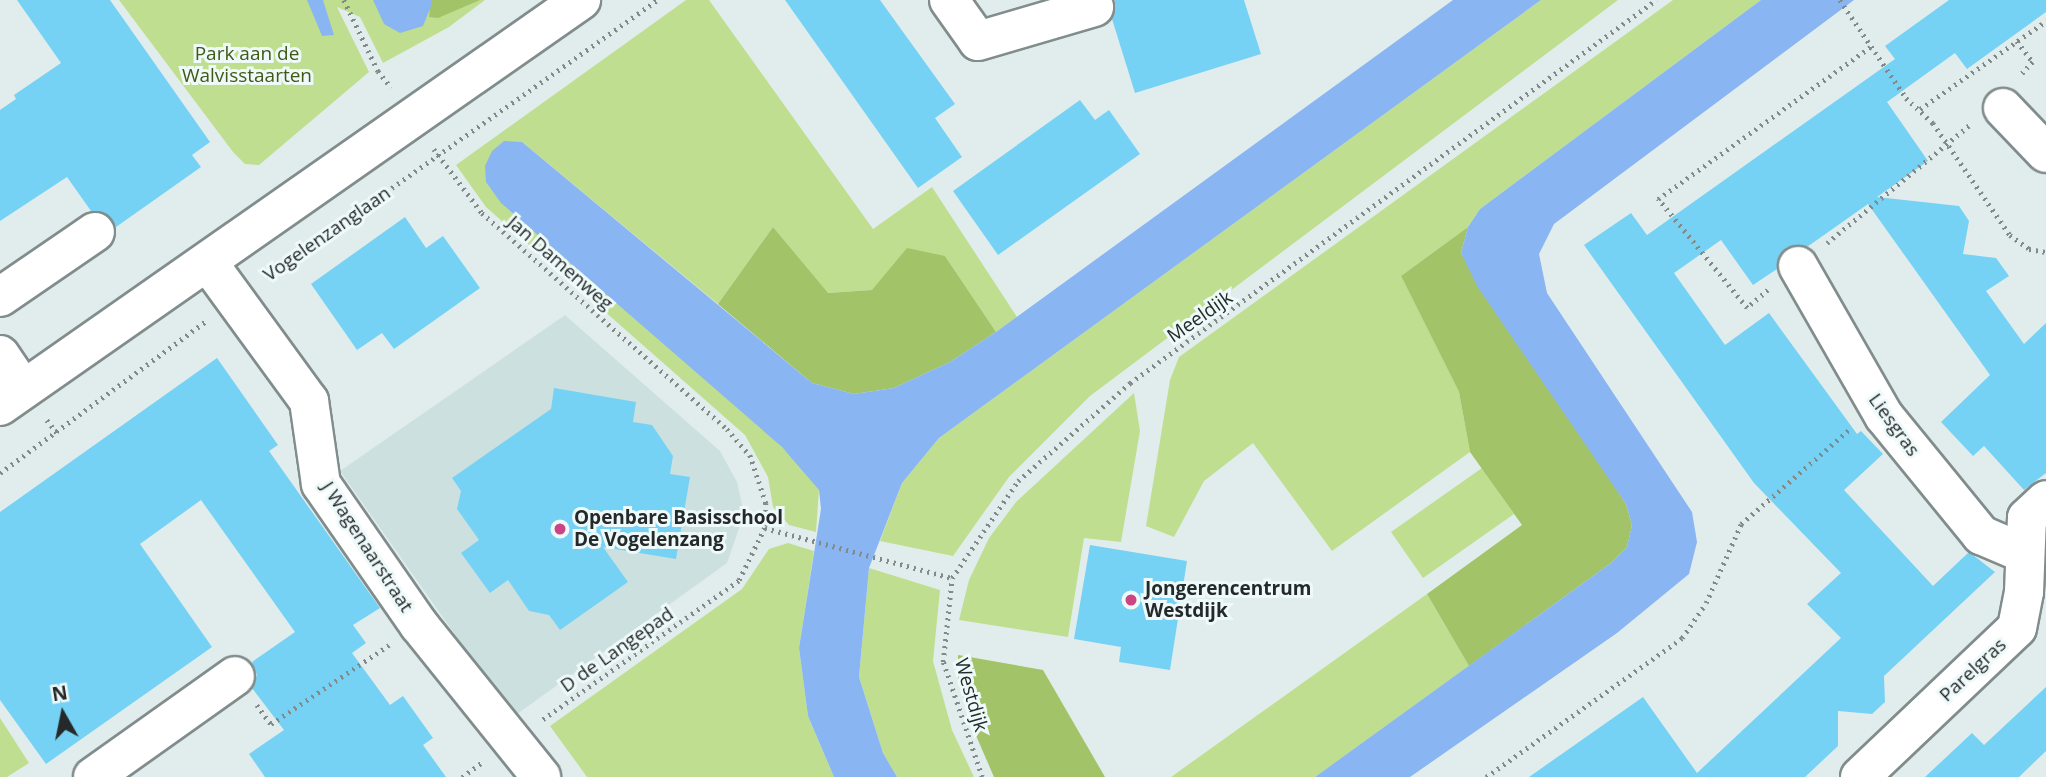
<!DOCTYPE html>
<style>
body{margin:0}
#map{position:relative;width:2046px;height:777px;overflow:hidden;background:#e1edec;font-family:"Open Sans",sans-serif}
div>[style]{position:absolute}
.built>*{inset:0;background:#cce1df}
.green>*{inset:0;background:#c0de90}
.forest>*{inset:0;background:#a2c367}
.water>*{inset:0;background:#89b5f2}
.building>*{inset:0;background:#76d2f4}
.path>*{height:4.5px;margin-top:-2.25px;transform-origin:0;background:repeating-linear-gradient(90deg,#828a89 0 2px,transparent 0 7px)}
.roads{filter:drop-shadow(2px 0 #818d8c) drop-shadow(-2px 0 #818d8c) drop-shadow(0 2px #818d8c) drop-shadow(0 -2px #818d8c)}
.minor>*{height:38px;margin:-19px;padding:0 19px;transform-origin:19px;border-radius:19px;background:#fff}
.dots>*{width:19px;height:19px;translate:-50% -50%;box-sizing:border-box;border:4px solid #eefaf9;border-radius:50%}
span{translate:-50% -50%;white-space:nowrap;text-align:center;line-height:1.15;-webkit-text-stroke:6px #eefaf9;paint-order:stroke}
.park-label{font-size:19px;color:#435817}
.street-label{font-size:19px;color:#252929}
.poi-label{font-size:19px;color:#252929;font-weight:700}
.left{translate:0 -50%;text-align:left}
.north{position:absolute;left:28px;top:679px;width:70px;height:70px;-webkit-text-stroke:5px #eefaf9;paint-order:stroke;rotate:351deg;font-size:19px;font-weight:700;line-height:28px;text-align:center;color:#252929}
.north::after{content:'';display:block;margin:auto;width:24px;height:32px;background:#252929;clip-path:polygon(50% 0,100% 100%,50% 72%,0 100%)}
</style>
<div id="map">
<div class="built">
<div style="clip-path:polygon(565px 315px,720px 451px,737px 482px,744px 514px,727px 563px,513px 717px,340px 471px)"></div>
</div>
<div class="green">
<div style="clip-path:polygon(119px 0,485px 0,449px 27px,383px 63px,360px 17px,337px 7px,369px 72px,259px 165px,245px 164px,233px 152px)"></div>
<div style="clip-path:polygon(686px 0,709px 0,873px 229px,932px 187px,1017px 317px,996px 332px,945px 256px,872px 290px,827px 293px,773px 227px,718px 304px,522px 142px,782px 447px,811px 475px,819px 490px,816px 532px,789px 525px,773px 507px,768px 477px,745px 435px,486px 207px,456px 165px)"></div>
<div style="clip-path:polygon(1541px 0,1618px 0,1090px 396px,1009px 477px,953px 556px,880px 541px,902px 483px,939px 438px)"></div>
<div style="clip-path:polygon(1673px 0,1761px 0,1480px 209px,1468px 227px,1401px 276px,1459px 392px,1470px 452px,1332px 551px,1253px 443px,1204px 481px,1174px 537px,1146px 526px,1170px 380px,1179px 357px)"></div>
<div style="clip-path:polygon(1134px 393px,1140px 431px,1121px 542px,1084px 538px,1068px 637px,959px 620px,969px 580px,989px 538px,1016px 502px)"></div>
<div style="clip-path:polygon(1482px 468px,1514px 514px,1423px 578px,1391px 532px)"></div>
<div style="clip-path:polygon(788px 543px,814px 551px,799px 648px,808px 716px,834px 777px,587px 777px,550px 726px,742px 589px,769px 549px)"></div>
<div style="clip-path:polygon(869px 568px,940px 590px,933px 661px,952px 730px,974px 777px,897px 777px,883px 753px,859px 677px)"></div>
<div style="clip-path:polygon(1427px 594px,1469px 666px,1315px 777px,1171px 777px)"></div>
<div style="clip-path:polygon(0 718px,29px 763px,7px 777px,0 777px)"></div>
</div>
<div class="forest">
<div style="clip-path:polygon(431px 0,480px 0,438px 18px,429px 17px)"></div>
<div style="clip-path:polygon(773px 227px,828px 293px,872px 290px,907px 248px,945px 256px,996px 332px,950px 362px,894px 388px,854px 394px,812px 383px,718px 304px)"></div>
<div style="clip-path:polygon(1468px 227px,1461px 253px,1626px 504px,1632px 525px,1627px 547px,1611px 563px,1469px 666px,1427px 594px,1522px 525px,1470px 452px,1459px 392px,1401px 276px)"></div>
<div style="clip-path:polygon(958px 655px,1043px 670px,1105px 777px,994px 777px,971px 724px,958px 680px)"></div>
</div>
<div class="water">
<div style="clip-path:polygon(307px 0,323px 0,334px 35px,322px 36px)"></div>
<div style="clip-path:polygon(373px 0,431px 0,432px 4px,423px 26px,400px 33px,384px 24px)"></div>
<div style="clip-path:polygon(1453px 0,1541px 0,939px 438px,902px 483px,869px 568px,859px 677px,883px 753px,897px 777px,834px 777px,808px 716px,799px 648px,821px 509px,819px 490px,782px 447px,501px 203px,486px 182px,485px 166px,492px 151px,504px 141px,522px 142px,812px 383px,854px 394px,894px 388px,950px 362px,996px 332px)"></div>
<div style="clip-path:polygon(1761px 0,1854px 0,1554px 224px,1539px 254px,1547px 293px,1692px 512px,1697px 542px,1689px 574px,1617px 633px,1410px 777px,1315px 777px,1611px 563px,1627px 547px,1632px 525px,1626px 504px,1477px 286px,1461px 253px,1468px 227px,1480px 209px)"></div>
</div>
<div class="building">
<div style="clip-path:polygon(17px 0,110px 0,210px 142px,192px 155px,201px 167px,116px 227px,105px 213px,91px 211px,67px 177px,0 221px,0 110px,16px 99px,14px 95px,61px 63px)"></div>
<div style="clip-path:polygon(785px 0,880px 0,955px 104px,935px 118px,962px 157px,918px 188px)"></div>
<div style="clip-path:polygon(1115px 0,1244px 0,1261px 54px,1135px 93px,1112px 19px)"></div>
<div style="clip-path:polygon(1949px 0,2046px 0,2046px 12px,1967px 69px,1955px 53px,1887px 102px,1928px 161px,1877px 197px,1959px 206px,1969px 221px,1963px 254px,1996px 258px,2009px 276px,1986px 291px,2024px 344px,2046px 323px,2046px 473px,2024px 490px,1984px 446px,1973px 456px,1941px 422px,1990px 375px,1868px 204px,1807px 247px,1787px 247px,1779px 256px,1777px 269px,1753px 285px,1721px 240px,1674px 273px,1725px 345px,1769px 313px,1857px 434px,1861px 431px,1883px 454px,1844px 490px,1933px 586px,1969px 552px,1995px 572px,1884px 676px,1885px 702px,1872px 714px,1838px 711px,1838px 746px,1805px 777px,1529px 777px,1643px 697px,1697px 773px,1841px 638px,1807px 604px,1841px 573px,1754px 483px,1584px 245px,1631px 213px,1647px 235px,1895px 59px,1885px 46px)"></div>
<div style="clip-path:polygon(1080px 100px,1095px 120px,1109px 110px,1140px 154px,998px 255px,953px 191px)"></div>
<div style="clip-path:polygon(405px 217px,426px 248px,443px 236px,480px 288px,394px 349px,382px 333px,357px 350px,311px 284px)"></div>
<div style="clip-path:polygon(217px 358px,278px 445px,269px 451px,380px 608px,353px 625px,366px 643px,352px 653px,390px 705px,403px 696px,433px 738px,423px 745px,446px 777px,265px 777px,249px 754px,284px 730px,252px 688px,257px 675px,252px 662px,295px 632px,201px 500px,140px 544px,212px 647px,46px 764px,0 700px,0 512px)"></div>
<div style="clip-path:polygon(554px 388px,636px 402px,633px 422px,652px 425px,673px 456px,670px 474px,690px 477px,676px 559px,603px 547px,628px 582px,560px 630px,549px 615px,529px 611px,508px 580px,490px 593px,461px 553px,479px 540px,457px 509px,461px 491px,452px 478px,551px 409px)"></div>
<div style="clip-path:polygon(1090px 545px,1187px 561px,1170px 670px,1119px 662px,1121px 647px,1074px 639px)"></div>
<div style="clip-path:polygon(2046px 687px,2046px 751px,2019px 777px,1925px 777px,1972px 733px,1984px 745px)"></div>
</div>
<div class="path">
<div style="left:344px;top:0;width:79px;rotate:64.4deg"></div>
<div style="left:378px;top:71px;width:21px;rotate:51deg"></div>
<div style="left:1840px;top:0;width:118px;rotate:56deg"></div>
<div style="left:1906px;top:98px;width:37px;rotate:43deg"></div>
<div style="left:1933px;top:123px;width:136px;rotate:55.5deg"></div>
<div style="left:2010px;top:235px;width:24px;rotate:36deg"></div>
<div style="left:2029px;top:249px;width:17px;rotate:10deg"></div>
<div style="left:2017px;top:41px;width:26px;rotate:53deg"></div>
<div style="left:2033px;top:62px;width:19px;rotate:133deg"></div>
<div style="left:1920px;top:109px;width:154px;rotate:-34.9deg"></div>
<div style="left:434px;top:149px;width:80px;rotate:53.1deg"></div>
<div style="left:482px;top:213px;width:327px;rotate:41.4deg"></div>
<div style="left:727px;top:429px;width:35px;rotate:49deg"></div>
<div style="left:750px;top:455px;width:51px;rotate:71.6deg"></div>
<div style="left:766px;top:503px;width:25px;rotate:92deg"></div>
<div style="left:765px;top:528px;width:59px;rotate:116.1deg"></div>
<div style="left:739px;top:581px;width:240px;rotate:144.7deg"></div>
<div style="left:1827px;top:243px;width:187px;rotate:-39.6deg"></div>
<div style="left:266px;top:277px;width:479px;rotate:-35.3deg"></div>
<div style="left:1768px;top:290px;width:28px;rotate:139deg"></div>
<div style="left:1747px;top:308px;width:141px;rotate:-129.2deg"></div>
<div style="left:1658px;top:199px;width:261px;rotate:-35.6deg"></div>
<div style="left:47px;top:420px;width:16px;rotate:52deg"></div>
<div style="left:0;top:473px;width:255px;rotate:-36.4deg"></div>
<div style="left:765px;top:528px;width:194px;rotate:15deg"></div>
<div style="left:257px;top:705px;width:24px;rotate:54deg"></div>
<div style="left:271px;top:724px;width:142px;rotate:-33.8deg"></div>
<div style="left:462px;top:777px;width:24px;rotate:-36deg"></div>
<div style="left:982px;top:777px;width:121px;rotate:-108.7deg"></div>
<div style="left:943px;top:662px;width:84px;rotate:-83.9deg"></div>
<div style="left:952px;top:578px;width:117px;rotate:-55.8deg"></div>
<div style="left:1018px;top:481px;width:149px;rotate:-41.2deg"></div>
<div style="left:1130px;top:383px;width:651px;rotate:-36.06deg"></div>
<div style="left:1486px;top:777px;width:240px;rotate:-35.3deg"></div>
<div style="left:1682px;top:638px;width:42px;rotate:-55.6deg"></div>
<div style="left:1706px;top:603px;width:86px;rotate:-66.1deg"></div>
<div style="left:1741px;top:524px;width:145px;rotate:-41.1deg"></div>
</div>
<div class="roads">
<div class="minor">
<div style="left:949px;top:0;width:50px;rotate:54.7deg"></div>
<div style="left:978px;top:41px;width:121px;rotate:-16.3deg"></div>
<div style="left:2003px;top:108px;width:62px;rotate:46.3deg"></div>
<div style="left:209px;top:264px;width:170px;rotate:53.9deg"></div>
<div style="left:309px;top:401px;width:84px;rotate:81.8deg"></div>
<div style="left:321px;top:484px;width:172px;rotate:55.2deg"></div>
<div style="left:419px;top:625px;width:195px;rotate:51.2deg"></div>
<div style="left:1798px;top:266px;width:173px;rotate:60.2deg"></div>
<div style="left:1884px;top:416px;width:154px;rotate:50.8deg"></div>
<div style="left:1981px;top:535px;width:46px;rotate:23.2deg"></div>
<div style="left:0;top:297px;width:115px;rotate:-34.4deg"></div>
<div style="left:0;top:355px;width:41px;rotate:55.9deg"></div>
<div style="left:0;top:406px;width:709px;rotate:-34.95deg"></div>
<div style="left:93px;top:777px;width:174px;rotate:-35.4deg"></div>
<div style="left:1860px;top:777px;width:216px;rotate:-43.5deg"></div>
<div style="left:2017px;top:628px;width:37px;rotate:-79deg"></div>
<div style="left:2024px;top:592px;width:74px;rotate:-87.7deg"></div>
<div style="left:2027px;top:518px;width:26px;rotate:-43deg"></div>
</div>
</div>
<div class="dots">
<div style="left:560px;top:529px;background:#cb4484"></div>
<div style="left:1131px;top:600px;background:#cb4484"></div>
</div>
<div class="park-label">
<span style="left:247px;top:65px">Park aan de<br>Walvisstaarten</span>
</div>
<div class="street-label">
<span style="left:327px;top:234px;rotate:-35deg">Vogelenzanglaan</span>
<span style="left:560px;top:263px;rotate:41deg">Jan Damenweg</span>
<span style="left:1200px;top:317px;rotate:-35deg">Meeldijk</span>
<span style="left:1894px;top:425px;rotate:54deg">Liesgras</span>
<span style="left:367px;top:547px;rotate:57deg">J Wagenaarstraat</span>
<span style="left:617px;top:650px;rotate:-35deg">D de Langepad</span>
<span style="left:1973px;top:670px;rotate:-43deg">Parelgras</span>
<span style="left:971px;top:695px;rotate:74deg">Westdijk</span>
</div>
<div class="poi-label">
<span class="left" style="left:574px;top:529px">Openbare Basisschool<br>De Vogelenzang</span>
<span class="left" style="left:1145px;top:600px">Jongerencentrum<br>Westdijk</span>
</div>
<div class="north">N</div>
</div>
